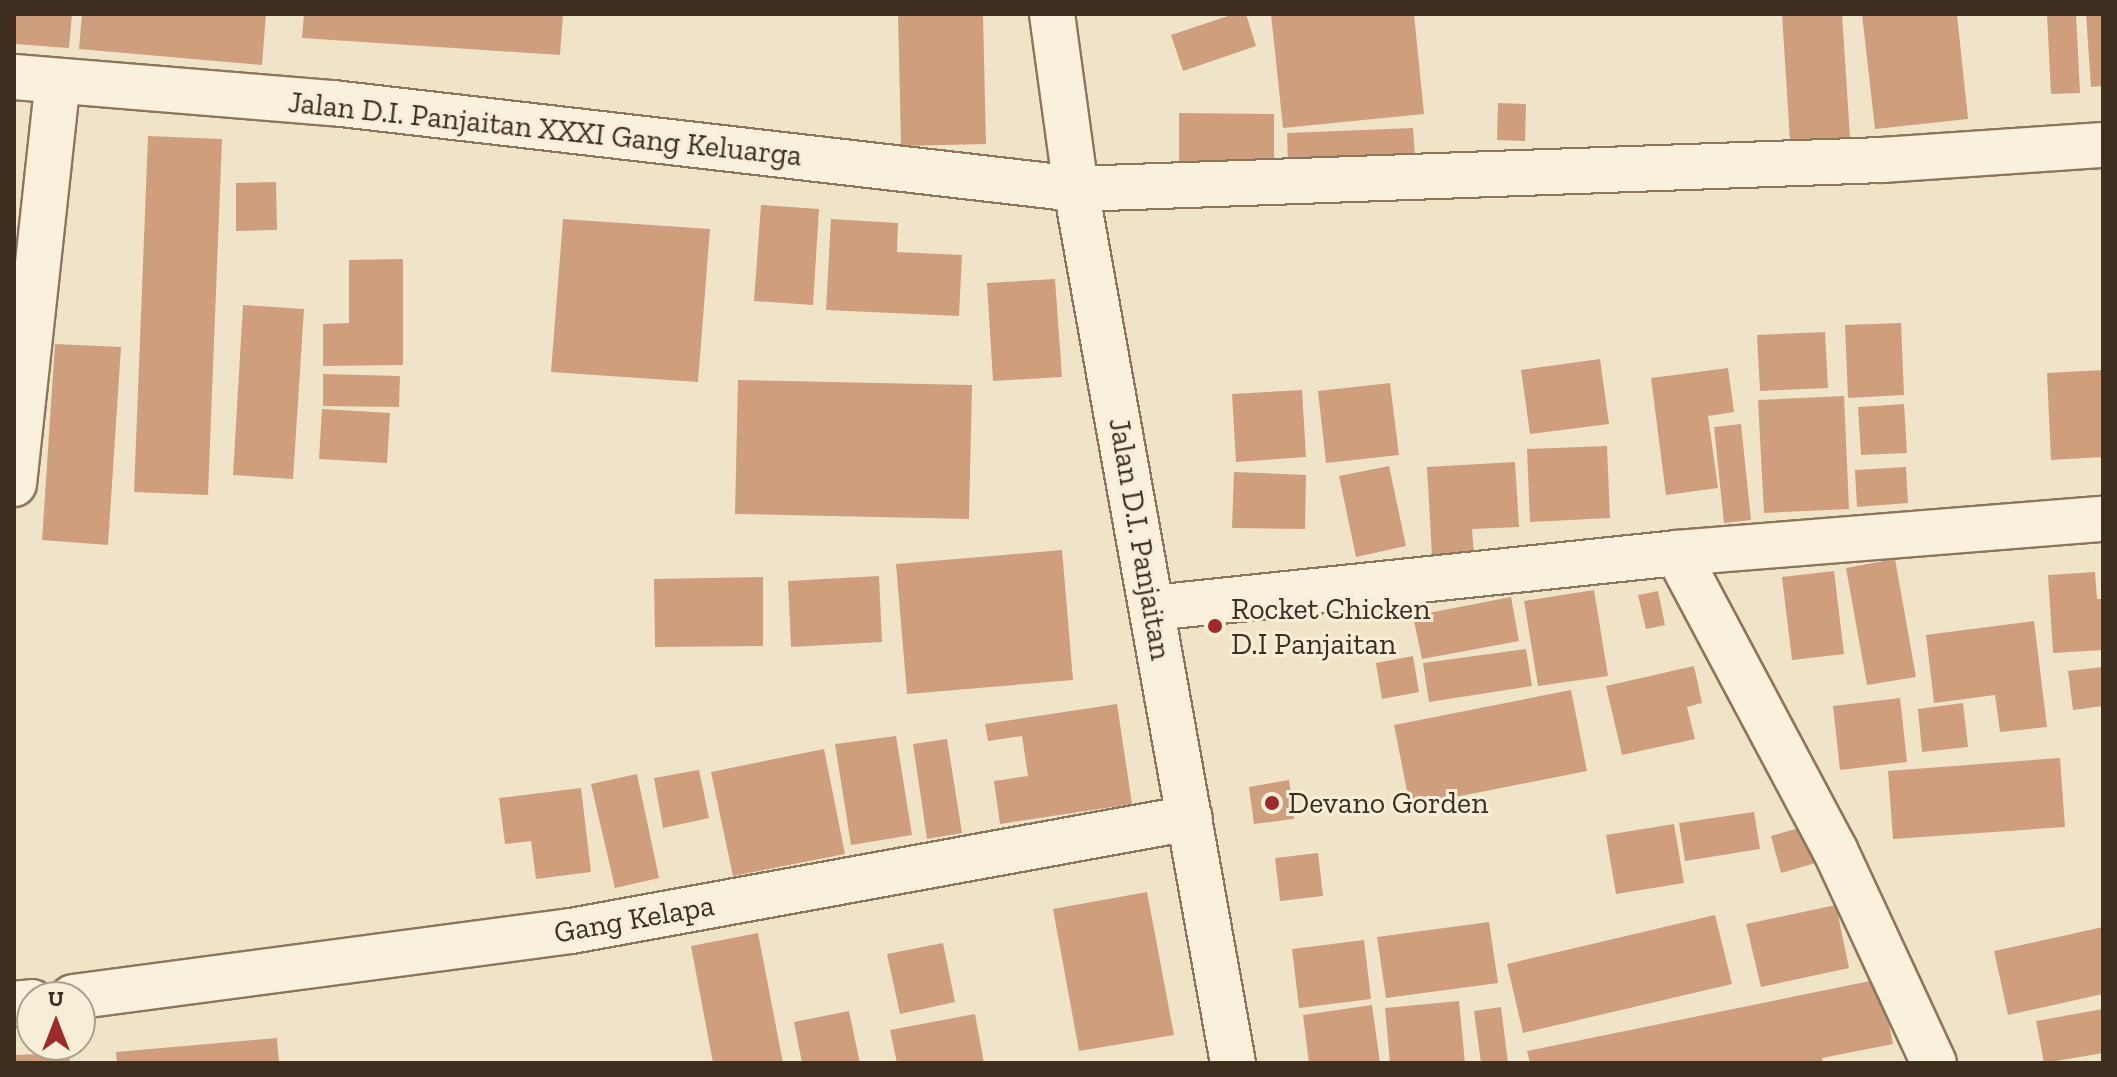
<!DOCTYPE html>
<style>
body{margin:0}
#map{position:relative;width:2117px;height:1077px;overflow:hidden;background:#f0e4c8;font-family:"Zilla Slab",serif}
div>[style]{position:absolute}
.building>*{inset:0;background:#cf9f7d}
.roads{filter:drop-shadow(2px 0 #8d765c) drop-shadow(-2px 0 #8d765c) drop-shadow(0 2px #8d765c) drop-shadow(0 -2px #8d765c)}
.minor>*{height:44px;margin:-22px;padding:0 22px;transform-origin:22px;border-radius:22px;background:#faf1dc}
.tertiary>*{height:44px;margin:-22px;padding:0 22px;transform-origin:22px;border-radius:22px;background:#faf1dc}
.dots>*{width:22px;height:22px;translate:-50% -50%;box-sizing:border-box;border:4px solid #f7eed8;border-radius:50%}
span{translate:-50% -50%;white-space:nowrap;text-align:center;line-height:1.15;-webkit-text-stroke:6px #f7eed8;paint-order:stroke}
.street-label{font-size:30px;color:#3d2e20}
.poi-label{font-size:30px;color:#3d2e20}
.left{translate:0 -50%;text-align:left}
.frame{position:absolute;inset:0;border:16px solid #3d2e20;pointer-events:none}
.north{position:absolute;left:16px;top:981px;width:80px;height:80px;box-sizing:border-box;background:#f7eed8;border:2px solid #ada18e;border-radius:50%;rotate:0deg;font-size:22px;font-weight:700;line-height:32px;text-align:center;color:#3d2e20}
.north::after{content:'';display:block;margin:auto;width:28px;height:36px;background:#9e2a2b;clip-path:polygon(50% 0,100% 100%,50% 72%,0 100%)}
</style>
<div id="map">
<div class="building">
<div style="clip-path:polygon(14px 14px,72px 14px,69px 48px,14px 44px)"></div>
<div style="clip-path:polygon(82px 14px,266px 14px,262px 65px,79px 49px)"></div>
<div style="clip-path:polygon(304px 14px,563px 14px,560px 55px,302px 38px)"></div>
<div style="clip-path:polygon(898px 14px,983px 14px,986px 144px,901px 146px)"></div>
<div style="clip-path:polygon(1234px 14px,1246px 14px,1256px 46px,1183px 71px,1171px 35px)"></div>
<div style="clip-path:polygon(1271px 14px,1414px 14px,1424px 114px,1283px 128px)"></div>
<div style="clip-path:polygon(1782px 14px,1842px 14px,1850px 137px,1790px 141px)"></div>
<div style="clip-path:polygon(1862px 14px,1957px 14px,1968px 119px,1875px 129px)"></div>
<div style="clip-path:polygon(2047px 14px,2076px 14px,2080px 93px,2051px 94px)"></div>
<div style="clip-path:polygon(2086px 14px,2103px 14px,2103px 86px,2091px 87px)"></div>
<div style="clip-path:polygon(1498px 103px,1526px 104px,1525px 141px,1497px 140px)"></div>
<div style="clip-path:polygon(1179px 113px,1274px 114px,1274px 161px,1179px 161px)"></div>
<div style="clip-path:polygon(1413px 128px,1415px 157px,1288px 163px,1287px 133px)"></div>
<div style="clip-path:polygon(148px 136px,222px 139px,208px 495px,134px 492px)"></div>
<div style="clip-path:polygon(276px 182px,277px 230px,236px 231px,236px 183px)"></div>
<div style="clip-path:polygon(761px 205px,819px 209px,813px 305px,754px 301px)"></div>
<div style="clip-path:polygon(563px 219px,710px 229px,698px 382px,551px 372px)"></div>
<div style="clip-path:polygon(831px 219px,898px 223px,897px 252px,962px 255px,959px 316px,826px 310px)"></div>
<div style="clip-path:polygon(403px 259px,403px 365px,323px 366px,323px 324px,349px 323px,349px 260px)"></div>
<div style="clip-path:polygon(1055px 279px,1062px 377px,993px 381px,987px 283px)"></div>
<div style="clip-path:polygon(243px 305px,304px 309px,293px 479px,233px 475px)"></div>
<div style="clip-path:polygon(1901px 323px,1904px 395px,1848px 398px,1845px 325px)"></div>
<div style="clip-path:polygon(1825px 332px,1828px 388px,1760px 391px,1757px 335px)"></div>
<div style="clip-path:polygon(55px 344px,121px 347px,108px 545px,42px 540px)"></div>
<div style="clip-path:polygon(1600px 359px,1609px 424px,1530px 434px,1521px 370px)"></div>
<div style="clip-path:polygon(1728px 368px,1734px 412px,1708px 416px,1718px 488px,1666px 495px,1651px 378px)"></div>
<div style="clip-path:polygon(2103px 370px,2103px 457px,2051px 460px,2047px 373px)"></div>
<div style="clip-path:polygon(323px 374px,400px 376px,399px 407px,323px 406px)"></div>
<div style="clip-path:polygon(738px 380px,972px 385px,969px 519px,735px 514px)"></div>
<div style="clip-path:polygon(1390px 383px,1399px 455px,1326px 463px,1318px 391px)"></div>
<div style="clip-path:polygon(1302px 390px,1306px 457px,1236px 462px,1232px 394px)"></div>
<div style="clip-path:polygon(1844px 396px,1849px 509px,1764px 513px,1758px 400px)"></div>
<div style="clip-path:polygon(1904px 404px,1907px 453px,1861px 455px,1858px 407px)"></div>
<div style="clip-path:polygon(322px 409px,390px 413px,387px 463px,319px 459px)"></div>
<div style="clip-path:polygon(1741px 424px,1751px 520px,1724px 523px,1714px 427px)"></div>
<div style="clip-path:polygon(1607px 446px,1610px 518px,1530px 522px,1527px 449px)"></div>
<div style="clip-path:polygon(1515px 462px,1519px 527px,1472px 529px,1474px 554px,1432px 556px,1427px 467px)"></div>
<div style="clip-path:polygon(1389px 466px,1406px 546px,1356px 557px,1339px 476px)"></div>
<div style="clip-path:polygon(1906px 467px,1908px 503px,1857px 507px,1855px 470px)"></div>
<div style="clip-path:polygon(1234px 472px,1306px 475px,1305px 529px,1232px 528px)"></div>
<div style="clip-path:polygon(1062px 550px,1073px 680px,907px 694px,896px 564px)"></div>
<div style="clip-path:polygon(1895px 559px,1916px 677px,1867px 685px,1846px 568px)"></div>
<div style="clip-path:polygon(1834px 571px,1844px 654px,1792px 660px,1782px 577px)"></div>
<div style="clip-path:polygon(2095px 572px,2097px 599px,2103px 599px,2103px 650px,2053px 653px,2048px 575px)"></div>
<div style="clip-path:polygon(879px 576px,882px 642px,791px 647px,788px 581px)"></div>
<div style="clip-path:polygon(763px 577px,763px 646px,655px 647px,654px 579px)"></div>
<div style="clip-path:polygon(1594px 590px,1608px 676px,1538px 686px,1524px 601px)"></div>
<div style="clip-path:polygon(1658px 591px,1665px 625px,1646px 629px,1638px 595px)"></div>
<div style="clip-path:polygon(1511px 597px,1519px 641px,1422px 659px,1413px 616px)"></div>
<div style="clip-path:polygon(2034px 621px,2047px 727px,2000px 732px,1995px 695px,1934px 703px,1926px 635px)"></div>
<div style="clip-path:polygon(1526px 649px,1532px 686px,1429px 702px,1423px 663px)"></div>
<div style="clip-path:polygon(1413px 656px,1419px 692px,1382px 699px,1376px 663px)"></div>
<div style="clip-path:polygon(1694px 666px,1702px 703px,1687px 707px,1695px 739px,1622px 755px,1606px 686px)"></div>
<div style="clip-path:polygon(2103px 667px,2103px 706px,2073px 710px,2068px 671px)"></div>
<div style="clip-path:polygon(1571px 690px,1587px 771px,1410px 806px,1394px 725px)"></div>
<div style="clip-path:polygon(1900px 698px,1907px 762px,1840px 770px,1833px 706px)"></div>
<div style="clip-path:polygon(1963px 703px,1968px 747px,1922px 752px,1918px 709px)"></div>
<div style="clip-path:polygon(1117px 704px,1132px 804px,1000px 824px,994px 781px,1028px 776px,1022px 736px,988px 741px,985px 724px)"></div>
<div style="clip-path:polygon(896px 736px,912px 835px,851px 845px,835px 744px)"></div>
<div style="clip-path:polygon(947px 739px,962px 833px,927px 839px,913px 744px)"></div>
<div style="clip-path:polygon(824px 749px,845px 854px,733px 876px,711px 772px)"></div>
<div style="clip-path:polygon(2060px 758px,2065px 827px,1893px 839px,1888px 771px)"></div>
<div style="clip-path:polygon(699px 770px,709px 818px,663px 828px,654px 778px)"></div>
<div style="clip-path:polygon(637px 774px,659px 878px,615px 888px,591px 784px)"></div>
<div style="clip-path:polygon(1289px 780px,1294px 819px,1254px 824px,1249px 787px)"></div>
<div style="clip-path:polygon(581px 788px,591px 872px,536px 879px,531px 841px,505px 844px,499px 798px)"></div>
<div style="clip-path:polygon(1754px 812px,1760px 849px,1685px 861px,1679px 823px)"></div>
<div style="clip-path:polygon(1816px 823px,1826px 860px,1781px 873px,1771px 836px)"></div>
<div style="clip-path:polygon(1674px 824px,1684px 883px,1616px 894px,1606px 835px)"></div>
<div style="clip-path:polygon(1318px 853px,1323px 896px,1280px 901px,1275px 858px)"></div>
<div style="clip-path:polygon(1147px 892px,1174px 1035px,1079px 1051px,1053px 909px)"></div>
<div style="clip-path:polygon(1836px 905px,1849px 968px,1761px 987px,1746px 924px)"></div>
<div style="clip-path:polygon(1715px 915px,1732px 984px,1523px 1033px,1507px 964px)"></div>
<div style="clip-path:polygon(1489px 922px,1498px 983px,1386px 998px,1377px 937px)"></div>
<div style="clip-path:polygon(2103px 927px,2103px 994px,2008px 1015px,1994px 951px)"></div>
<div style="clip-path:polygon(758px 933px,783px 1063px,713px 1063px,691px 946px)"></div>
<div style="clip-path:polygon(1364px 940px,1371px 999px,1299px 1008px,1292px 949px)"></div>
<div style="clip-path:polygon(943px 943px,955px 1002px,900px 1014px,887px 954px)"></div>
<div style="clip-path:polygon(1880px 979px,1893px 1044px,1822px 1058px,1823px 1063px,1530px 1063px,1527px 1051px)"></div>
<div style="clip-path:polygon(1459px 1001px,1465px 1063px,1390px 1063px,1385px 1008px)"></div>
<div style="clip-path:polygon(1372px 1005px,1380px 1063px,1309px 1063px,1303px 1015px)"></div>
<div style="clip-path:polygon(1501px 1007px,1508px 1063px,1481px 1063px,1474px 1011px)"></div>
<div style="clip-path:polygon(2103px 1009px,2103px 1053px,2044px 1063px,2036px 1021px)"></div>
<div style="clip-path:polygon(849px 1011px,860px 1063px,802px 1063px,794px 1022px)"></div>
<div style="clip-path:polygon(975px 1014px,984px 1063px,897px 1063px,890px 1030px)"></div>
<div style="clip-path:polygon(277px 1038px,279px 1063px,117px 1063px,116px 1052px)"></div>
<div style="clip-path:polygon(69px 1053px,70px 1063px,14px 1063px,14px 1055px)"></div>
</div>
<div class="roads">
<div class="minor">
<div style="left:14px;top:77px;width:320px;rotate:4.7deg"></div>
<div style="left:333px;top:103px;width:748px;rotate:6.6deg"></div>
<div style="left:1076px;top:189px;width:807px;rotate:-2.06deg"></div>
<div style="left:1882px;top:160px;width:222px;rotate:-3.9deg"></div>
<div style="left:14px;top:484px;width:405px;rotate:-83.8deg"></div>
<div style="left:1677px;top:553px;width:336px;rotate:62deg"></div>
<div style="left:1835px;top:850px;width:235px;rotate:65.1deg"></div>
<div style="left:1153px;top:608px;width:527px;rotate:-5.99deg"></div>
<div style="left:1677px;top:553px;width:427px;rotate:-4.6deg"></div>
<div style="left:73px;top:997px;width:502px;rotate:-7.55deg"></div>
<div style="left:571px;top:931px;width:629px;rotate:-10.35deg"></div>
<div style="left:14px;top:1004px;width:18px;rotate:-6deg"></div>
</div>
<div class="tertiary">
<div style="left:1052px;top:14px;width:177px;rotate:82.2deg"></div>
<div style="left:1076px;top:189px;width:888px;rotate:79.82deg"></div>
</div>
</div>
<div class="dots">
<div style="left:1215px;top:626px;background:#9e2a2b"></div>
<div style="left:1272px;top:803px;background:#9e2a2b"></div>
</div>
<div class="street-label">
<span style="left:545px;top:129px;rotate:6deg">Jalan D.I. Panjaitan XXXI Gang Keluarga</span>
<span style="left:1140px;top:539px;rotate:80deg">Jalan D.I. Panjaitan</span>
<span style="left:634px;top:919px;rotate:-10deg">Gang Kelapa</span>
</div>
<div class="poi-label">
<span class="left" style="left:1231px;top:626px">Rocket Chicken<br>D.I Panjaitan</span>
<span class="left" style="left:1288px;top:803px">Devano Gorden</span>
</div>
<div class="frame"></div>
<div class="north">U</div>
</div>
